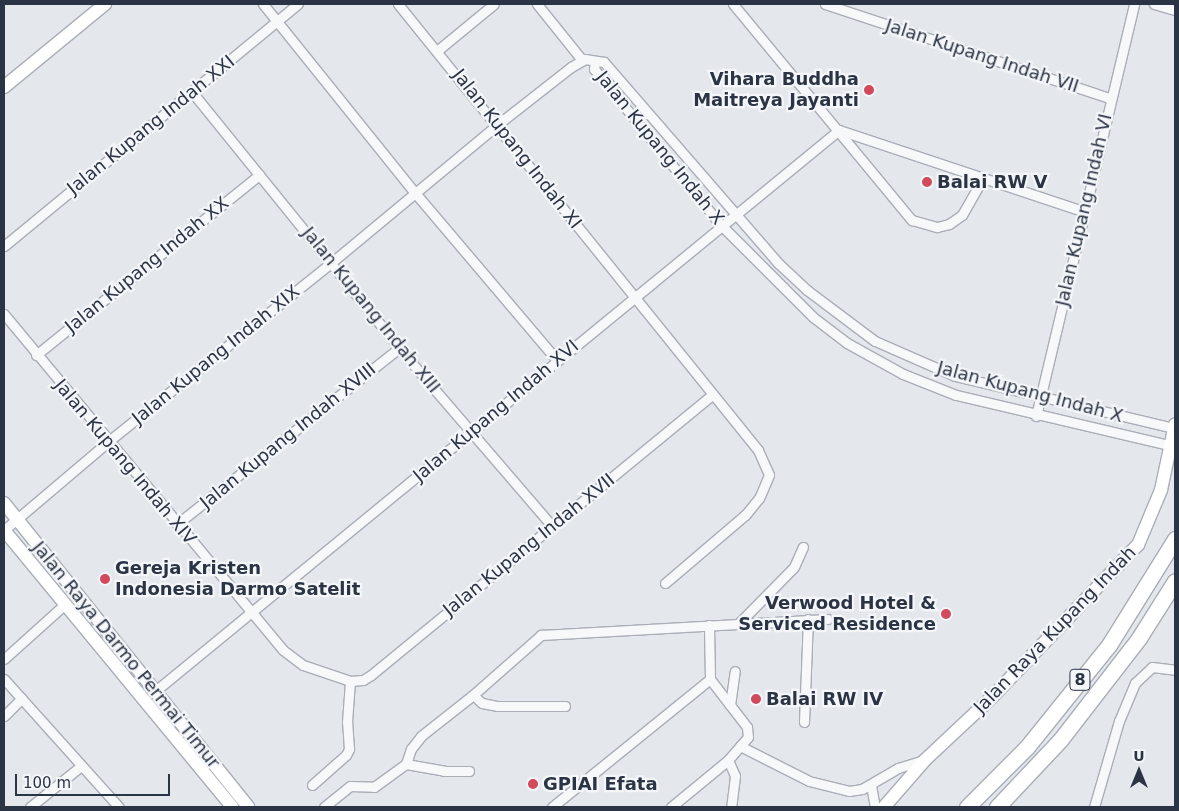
<!DOCTYPE html>
<style>
body{margin:0}
#map{position:relative;width:1179px;height:811px;overflow:hidden;background:#e4e7ec;font-family:"DejaVu Sans",sans-serif}
div>[style]{position:absolute}
.roads{filter:drop-shadow(1px 0 #a9aeb7) drop-shadow(-1px 0 #a9aeb7) drop-shadow(0 1px #a9aeb7) drop-shadow(0 -1px #a9aeb7)}
.street>*{height:9px;margin:-4.5px;padding:0 4.5px;transform-origin:4.5px;border-radius:4.5px;background:#f7f8fa}
.secondary>*{height:12px;margin:-6px;padding:0 6px;transform-origin:6px;border-radius:6px;background:#fff}
.highway>*{height:15px;margin:-7.5px;padding:0 7.5px;transform-origin:7.5px;border-radius:7.5px;background:#fff}
.dots>*{width:14px;height:14px;translate:-50% -50%;box-sizing:border-box;border:2px solid #f4f6f9;border-radius:50%}
span{translate:-50% -50%;white-space:nowrap;text-align:center;line-height:1.15;-webkit-text-stroke:4.5px #f4f6f9;paint-order:stroke}
.shield-label span{padding:1px 4px;background:#f4f6f9;border:1px solid;border-radius:4px;-webkit-text-stroke-width:0}
.shield-label{font-size:16px;color:#2b3445;font-weight:700}
.street-label{font-size:18px;color:#2b3445}
.poi-label{font-size:18px;color:#2b3445;font-weight:700}
.right{translate:-100% -50%;text-align:right}
.left{translate:0 -50%;text-align:left}
.frame{position:absolute;inset:0;border:5px solid #2b3445;pointer-events:none}
.north{position:absolute;left:1114px;top:746px;width:50px;height:50px;-webkit-text-stroke:4px #f4f6f9;paint-order:stroke;rotate:0deg;font-size:14px;font-weight:700;line-height:20px;text-align:center;color:#2b3445}
.north::after{content:'';display:block;margin:auto;width:18px;height:22px;background:#2b3445;clip-path:polygon(50% 0,100% 100%,50% 72%,0 100%)}
.scale{position:absolute;left:15px;top:774px;width:155px;height:22px;box-sizing:border-box;border:2px solid #2b3445;border-top:0;padding-left:6px;font-size:15px;line-height:18px;white-space:nowrap;color:#2b3445;-webkit-text-stroke:4px #f4f6f9;paint-order:stroke}
</style>
<div id="map">
<div class="roads">
<div class="street">
<div style="left:263px;top:4px;width:244px;rotate:51.2deg"></div>
<div style="left:416px;top:194px;width:216px;rotate:49.7deg"></div>
<div style="left:398px;top:4px;width:573px;rotate:51.09deg"></div>
<div style="left:758px;top:450px;width:27px;rotate:66deg"></div>
<div style="left:769px;top:475px;width:25px;rotate:113deg"></div>
<div style="left:759px;top:498px;width:22px;rotate:129deg"></div>
<div style="left:745px;top:515px;width:105px;rotate:139.6deg"></div>
<div style="left:537px;top:4px;width:72px;rotate:51.2deg"></div>
<div style="left:733px;top:4px;width:281px;rotate:50.4deg"></div>
<div style="left:912px;top:220px;width:26px;rotate:16deg"></div>
<div style="left:937px;top:227px;width:12px;rotate:-14deg"></div>
<div style="left:949px;top:224px;width:16px;rotate:-35deg"></div>
<div style="left:962px;top:215px;width:43px;rotate:-60.4deg"></div>
<div style="left:825px;top:4px;width:300px;rotate:18.3deg"></div>
<div style="left:1154px;top:4px;width:22px;rotate:16deg"></div>
<div style="left:438px;top:50px;width:72px;rotate:-39.4deg"></div>
<div style="left:595px;top:61px;width:8px;rotate:97deg"></div>
<div style="left:594px;top:69px;width:201px;rotate:50.9deg"></div>
<div style="left:721px;top:225px;width:130px;rotate:45deg"></div>
<div style="left:813px;top:317px;width:43px;rotate:37.4deg"></div>
<div style="left:847px;top:343px;width:64px;rotate:29deg"></div>
<div style="left:903px;top:374px;width:57px;rotate:21.6deg"></div>
<div style="left:956px;top:395px;width:220px;rotate:13.2deg"></div>
<div style="left:192px;top:92px;width:329px;rotate:51deg"></div>
<div style="left:399px;top:348px;width:235px;rotate:49.3deg"></div>
<div style="left:839px;top:130px;width:257px;rotate:18.4deg"></div>
<div style="left:4px;top:246px;width:381px;rotate:-39.5deg"></div>
<div style="left:4px;top:314px;width:437px;rotate:50.3deg"></div>
<div style="left:283px;top:650px;width:25px;rotate:37deg"></div>
<div style="left:303px;top:665px;width:50px;rotate:18.8deg"></div>
<div style="left:350px;top:681px;width:13px;rotate:-4deg"></div>
<div style="left:363px;top:680px;width:9px;rotate:-32deg"></div>
<div style="left:371px;top:675px;width:441px;rotate:-39.4deg"></div>
<div style="left:36px;top:355px;width:287px;rotate:-38.9deg"></div>
<div style="left:1036px;top:416px;width:423px;rotate:-76.6deg"></div>
<div style="left:177px;top:524px;width:283px;rotate:-38.4deg"></div>
<div style="left:4px;top:530px;width:139px;rotate:-40.3deg"></div>
<div style="left:110px;top:440px;width:285px;rotate:-38.7deg"></div>
<div style="left:332px;top:262px;width:214px;rotate:-39.7deg"></div>
<div style="left:497px;top:125px;width:94px;rotate:-38.1deg"></div>
<div style="left:571px;top:67px;width:16px;rotate:-30deg"></div>
<div style="left:585px;top:59px;width:19px;rotate:9deg"></div>
<div style="left:604px;top:62px;width:266px;rotate:49.1deg"></div>
<div style="left:778px;top:263px;width:40px;rotate:43deg"></div>
<div style="left:807px;top:290px;width:85px;rotate:36.9deg"></div>
<div style="left:875px;top:341px;width:87px;rotate:23.6deg"></div>
<div style="left:955px;top:376px;width:225px;rotate:13.4deg"></div>
<div style="left:739px;top:623px;width:78px;rotate:-45.5deg"></div>
<div style="left:794px;top:567px;width:22px;rotate:-66deg"></div>
<div style="left:4px;top:659px;width:82px;rotate:-42deg"></div>
<div style="left:4px;top:679px;width:172px;rotate:48.1deg"></div>
<div style="left:154px;top:692px;width:886px;rotate:-39.37deg"></div>
<div style="left:473px;top:695px;width:12px;rotate:42deg"></div>
<div style="left:482px;top:703px;width:16px;rotate:11deg"></div>
<div style="left:498px;top:706px;width:67px"></div>
<div style="left:730px;top:705px;width:34px;rotate:-82deg"></div>
<div style="left:4px;top:716px;width:25px;rotate:-45deg"></div>
<div style="left:804px;top:722px;width:103px;rotate:-87.8deg"></div>
<div style="left:740px;top:746px;width:77px;rotate:26.9deg"></div>
<div style="left:809px;top:781px;width:41px;rotate:14deg"></div>
<div style="left:849px;top:791px;width:13px;rotate:-9deg"></div>
<div style="left:862px;top:789px;width:42px;rotate:-30.3deg"></div>
<div style="left:898px;top:768px;width:28px;rotate:-17deg"></div>
<div style="left:728px;top:760px;width:17px;rotate:66deg"></div>
<div style="left:735px;top:776px;width:31px;rotate:97deg"></div>
<div style="left:406px;top:764px;width:39px;rotate:10deg"></div>
<div style="left:444px;top:771px;width:25px"></div>
<div style="left:312px;top:785px;width:45px;rotate:-41.4deg"></div>
<div style="left:346px;top:755px;width:7px;rotate:-63deg"></div>
<div style="left:349px;top:749px;width:27px;rotate:-94deg"></div>
<div style="left:347px;top:722px;width:41px;rotate:-85.8deg"></div>
<div style="left:871px;top:785px;width:22px;rotate:80deg"></div>
<div style="left:30px;top:807px;width:65px;rotate:-38.8deg"></div>
<div style="left:324px;top:807px;width:33px;rotate:-39deg"></div>
<div style="left:350px;top:786px;width:24px;rotate:2deg"></div>
<div style="left:374px;top:787px;width:39px;rotate:-36deg"></div>
<div style="left:406px;top:764px;width:16px;rotate:-72deg"></div>
<div style="left:411px;top:749px;width:16px;rotate:-52deg"></div>
<div style="left:421px;top:736px;width:66px;rotate:-38.3deg"></div>
<div style="left:473px;top:695px;width:91px;rotate:-41.4deg"></div>
<div style="left:541px;top:635px;width:287px;rotate:-3.2deg"></div>
<div style="left:552px;top:807px;width:203px;rotate:-39deg"></div>
<div style="left:710px;top:679px;width:54px;rotate:-91.1deg"></div>
<div style="left:671px;top:807px;width:74px;rotate:-39.5deg"></div>
<div style="left:728px;top:760px;width:30px;rotate:-49deg"></div>
<div style="left:748px;top:737px;width:10px;rotate:-96deg"></div>
<div style="left:747px;top:727px;width:61px;rotate:-127.6deg"></div>
<div style="left:1094px;top:807px;width:90px;rotate:-73.8deg"></div>
<div style="left:1119px;top:721px;width:41px;rotate:-67.2deg"></div>
<div style="left:1135px;top:683px;width:23px;rotate:-43deg"></div>
<div style="left:1152px;top:667px;width:23px;rotate:7deg"></div>
</div>
<div class="secondary">
<div style="left:4px;top:87px;width:131px;rotate:-39.4deg"></div>
<div style="left:4px;top:503px;width:390px;rotate:51.2deg"></div>
<div style="left:4px;top:530px;width:359px;rotate:50.5deg"></div>
<div style="left:884px;top:807px;width:62px;rotate:-48.9deg"></div>
<div style="left:925px;top:760px;width:92px;rotate:-43.2deg"></div>
<div style="left:992px;top:697px;width:211px;rotate:-46.2deg"></div>
<div style="left:1138px;top:545px;width:60px;rotate:-67.3deg"></div>
<div style="left:1161px;top:490px;width:67px;rotate:-78deg"></div>
</div>
<div class="highway">
<div style="left:967px;top:807px;width:85px;rotate:-45deg"></div>
<div style="left:1027px;top:747px;width:131px;rotate:-51.2deg"></div>
<div style="left:1109px;top:645px;width:125px;rotate:-58.1deg"></div>
<div style="left:997px;top:807px;width:93px;rotate:-46.7deg"></div>
<div style="left:1061px;top:739px;width:128px;rotate:-52.3deg"></div>
<div style="left:1139px;top:638px;width:67px;rotate:-57.7deg"></div>
</div>
</div>
<div class="dots">
<div style="left:869px;top:90px;background:#d1495b"></div>
<div style="left:927px;top:182px;background:#d1495b"></div>
<div style="left:105px;top:579px;background:#d1495b"></div>
<div style="left:946px;top:614px;background:#d1495b"></div>
<div style="left:756px;top:699px;background:#d1495b"></div>
<div style="left:533px;top:784px;background:#d1495b"></div>
</div>
<div class="shield-label">
<span style="left:1080px;top:680px">8</span>
</div>
<div class="street-label">
<span style="left:982px;top:56px;rotate:18deg">Jalan Kupang Indah VII</span>
<span style="left:151px;top:125px;rotate:-39deg">Jalan Kupang Indah XXI</span>
<span style="left:660px;top:148px;rotate:51deg">Jalan Kupang Indah X</span>
<span style="left:517px;top:149px;rotate:52deg">Jalan Kupang Indah XI</span>
<span style="left:1084px;top:210px;rotate:-77deg">Jalan Kupang Indah VI</span>
<span style="left:147px;top:265px;rotate:-39deg">Jalan Kupang Indah XX</span>
<span style="left:371px;top:310px;rotate:51deg">Jalan Kupang Indah XIII</span>
<span style="left:216px;top:355px;rotate:-39deg">Jalan Kupang Indah XIX</span>
<span style="left:1030px;top:392px;rotate:15deg">Jalan Kupang Indah X</span>
<span style="left:496px;top:411px;rotate:-40deg">Jalan Kupang Indah XVI</span>
<span style="left:288px;top:436px;rotate:-39deg">Jalan Kupang Indah XVIII</span>
<span style="left:125px;top:462px;rotate:50deg">Jalan Kupang Indah XIV</span>
<span style="left:529px;top:545px;rotate:-39deg">Jalan Kupang Indah XVII</span>
<span style="left:1055px;top:630px;rotate:-46deg">Jalan Raya Kupang Indah</span>
<span style="left:126px;top:655px;rotate:51deg">Jalan Raya Darmo Permai Timur</span>
</div>
<div class="poi-label">
<span class="right" style="left:859px;top:90px">Vihara Buddha<br>Maitreya Jayanti</span>
<span class="left" style="left:937px;top:182px">Balai RW V</span>
<span class="left" style="left:115px;top:579px">Gereja Kristen<br>Indonesia Darmo Satelit</span>
<span class="right" style="left:936px;top:614px">Verwood Hotel &amp;<br>Serviced Residence</span>
<span class="left" style="left:766px;top:699px">Balai RW IV</span>
<span class="left" style="left:543px;top:784px">GPIAI Efata</span>
</div>
<div class="frame"></div>
<div class="north">U</div>
<div class="scale">100 m</div>
</div>
